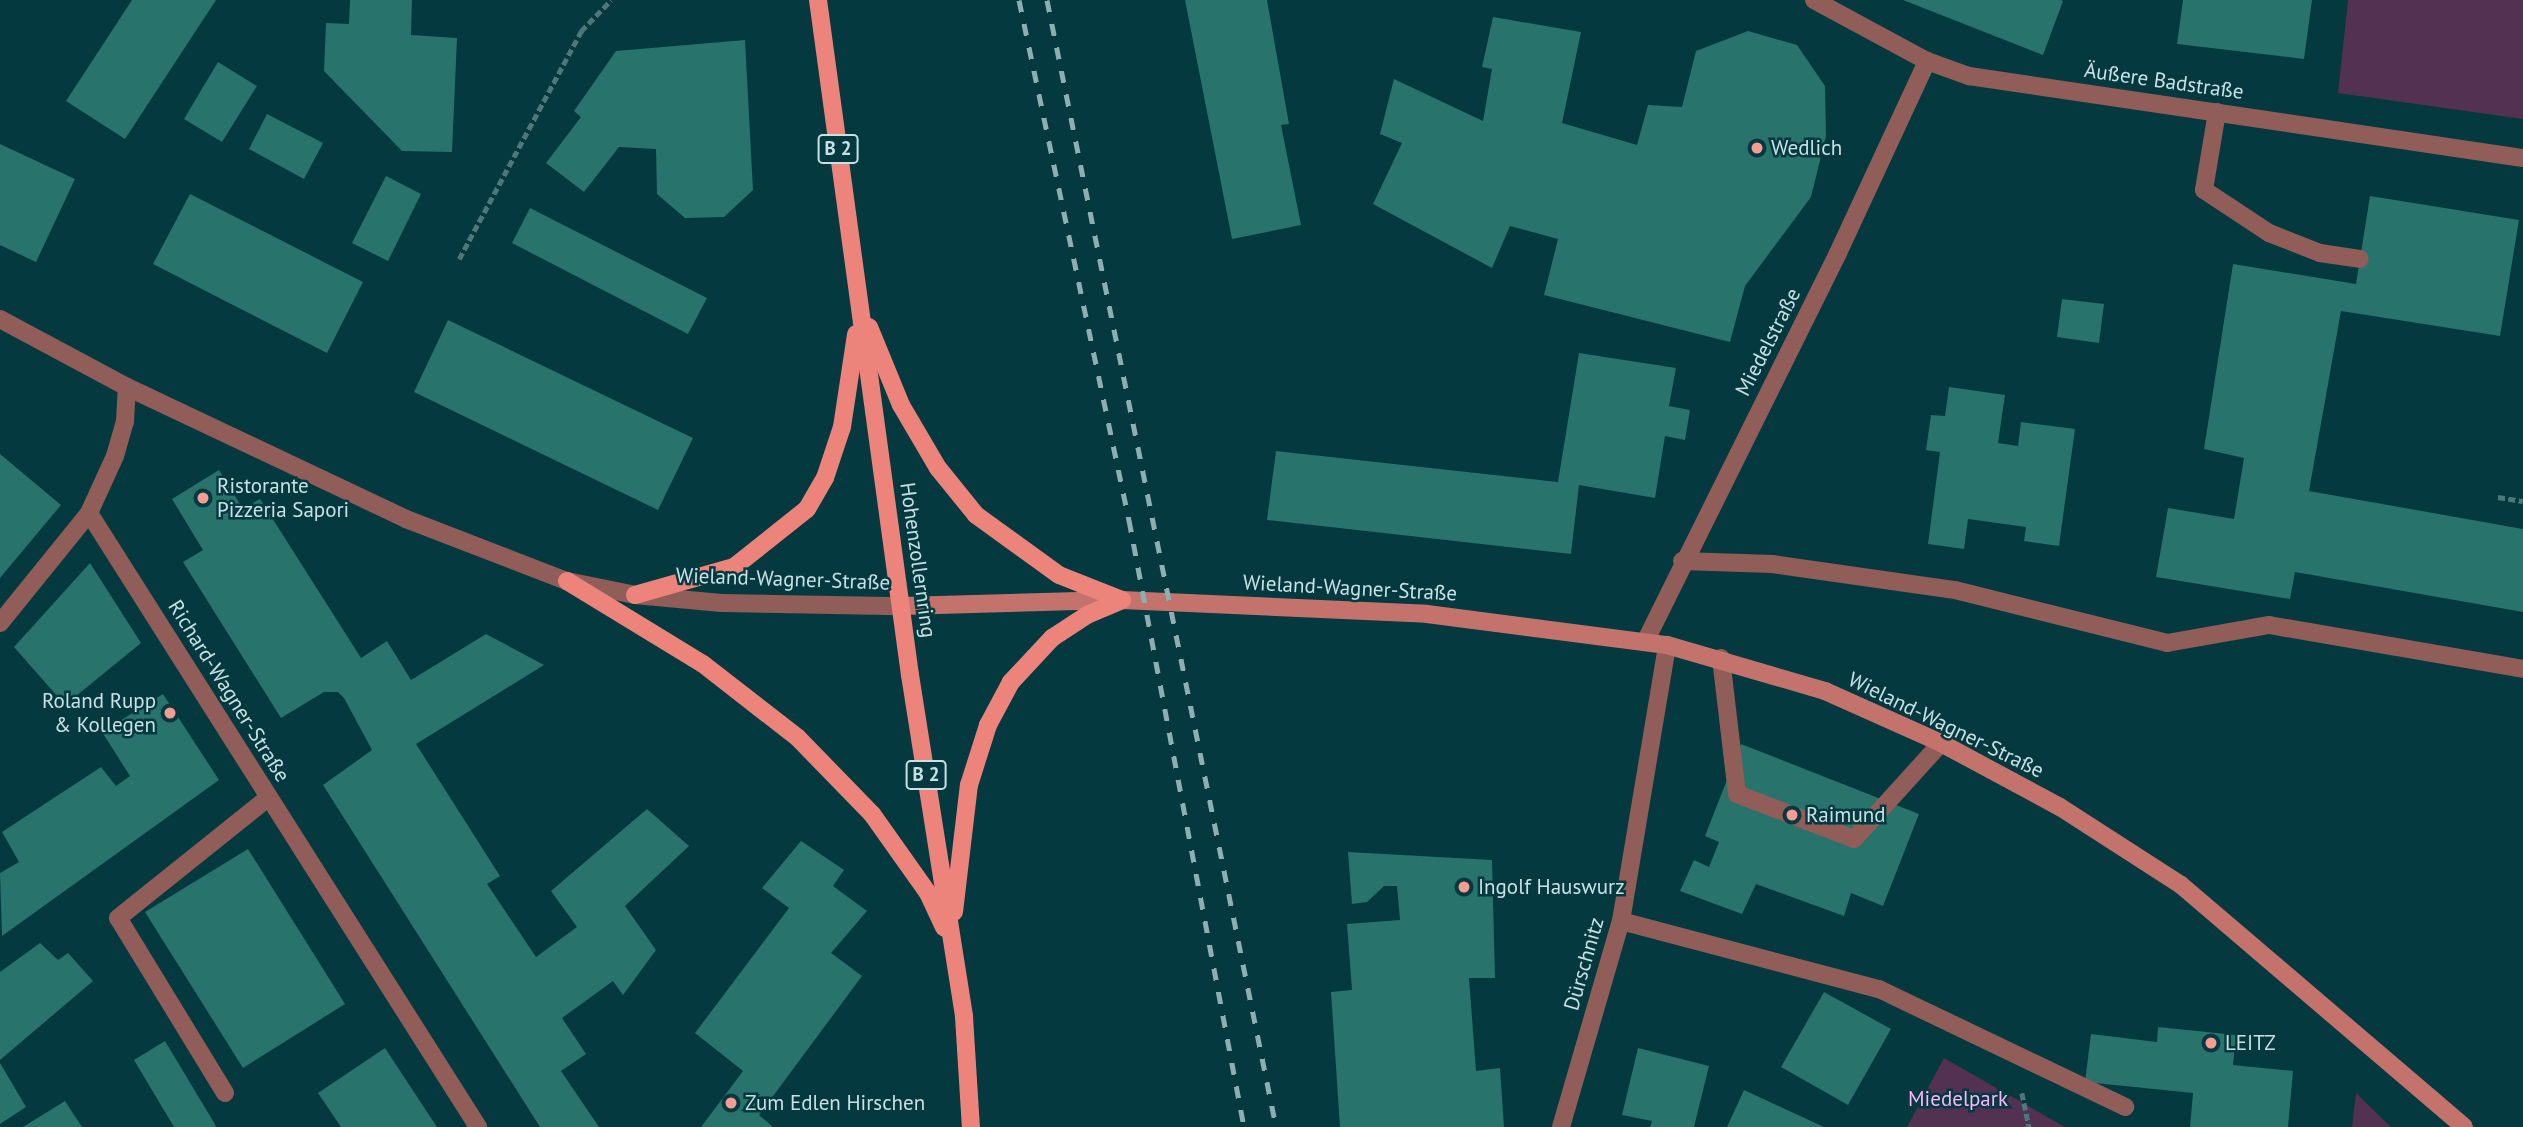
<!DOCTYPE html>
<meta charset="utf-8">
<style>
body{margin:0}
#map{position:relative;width:2523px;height:1127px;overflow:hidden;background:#03393f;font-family:"PT Sans",sans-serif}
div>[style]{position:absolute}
.green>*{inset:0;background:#533153}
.building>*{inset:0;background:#28736c}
.path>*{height:4.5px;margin-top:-2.25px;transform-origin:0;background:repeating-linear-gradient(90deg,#4c777b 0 7px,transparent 0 10.5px)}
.lane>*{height:18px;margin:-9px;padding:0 9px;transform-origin:9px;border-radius:9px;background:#905d58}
.street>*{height:18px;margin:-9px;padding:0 9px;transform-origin:9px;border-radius:9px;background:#905d58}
.secondary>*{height:18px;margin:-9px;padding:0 9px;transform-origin:9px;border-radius:9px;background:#c4736c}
.primary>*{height:18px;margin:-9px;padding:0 9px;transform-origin:9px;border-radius:9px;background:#ec847b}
.rail>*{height:5px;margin-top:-2.5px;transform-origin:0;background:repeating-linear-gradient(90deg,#8daeb2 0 12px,transparent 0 24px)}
.dots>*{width:19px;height:19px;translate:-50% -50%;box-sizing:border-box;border:4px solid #03393f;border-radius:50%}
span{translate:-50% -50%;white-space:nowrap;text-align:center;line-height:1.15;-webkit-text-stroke:5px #03393f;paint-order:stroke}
.shield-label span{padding:2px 5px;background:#03393f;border:2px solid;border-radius:5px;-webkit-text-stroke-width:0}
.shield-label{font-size:19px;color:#c9e1e4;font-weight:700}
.street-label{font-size:21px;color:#c9e1e4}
.poi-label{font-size:21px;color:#c9e1e4}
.left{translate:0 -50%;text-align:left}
.right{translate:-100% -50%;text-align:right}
.park-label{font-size:21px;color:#fcb5fd}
</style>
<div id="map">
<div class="green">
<div style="clip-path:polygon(2348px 0,2523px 0,2523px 119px,2338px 93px)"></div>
<div style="clip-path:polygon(1944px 1058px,2065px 1127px,1907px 1127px)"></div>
<div style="clip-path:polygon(2356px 1093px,2391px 1127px,2352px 1127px)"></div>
</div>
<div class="building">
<div style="clip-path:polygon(132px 0,216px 0,125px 139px,66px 101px)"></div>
<div style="clip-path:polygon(350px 0,412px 0,411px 35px,457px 38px,452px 152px,402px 151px,324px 71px,326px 23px,349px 24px)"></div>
<div style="clip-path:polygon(1185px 0,1267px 0,1289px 124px,1281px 125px,1301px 225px,1232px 239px)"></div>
<div style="clip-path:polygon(1903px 0,2061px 0,2063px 1px,2043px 55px)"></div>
<div style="clip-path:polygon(2183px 0,2312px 0,2304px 59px,2177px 44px)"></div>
<div style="clip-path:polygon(1493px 17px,1581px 32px,1562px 123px,1637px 145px,1648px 105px,1682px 107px,1696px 51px,1748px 31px,1797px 45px,1825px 86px,1826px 136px,1811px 197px,1745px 286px,1730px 342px,1544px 295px,1558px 239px,1510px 226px,1492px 268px,1373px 204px,1402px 143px,1380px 134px,1394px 79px,1483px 121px,1492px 69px,1482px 67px)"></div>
<div style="clip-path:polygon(745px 40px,753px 190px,724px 217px,685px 218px,657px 194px,656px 149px,619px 147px,584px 192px,546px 163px,581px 117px,574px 111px,616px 51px)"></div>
<div style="clip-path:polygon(218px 62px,257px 86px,222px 142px,184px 119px)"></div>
<div style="clip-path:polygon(267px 114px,323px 143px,304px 179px,249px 149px)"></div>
<div style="clip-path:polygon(0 144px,75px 179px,36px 262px,0 245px)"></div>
<div style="clip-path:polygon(386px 176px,421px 194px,388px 261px,352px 243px)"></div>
<div style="clip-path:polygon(190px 194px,363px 282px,327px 353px,153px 264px)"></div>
<div style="clip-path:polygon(2370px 196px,2519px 220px,2500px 336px,2341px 311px,2309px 491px,2523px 529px,2523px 612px,2295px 572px,2290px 599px,2156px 577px,2168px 508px,2234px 519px,2244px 458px,2204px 449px,2233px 264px,2356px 284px)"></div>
<div style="clip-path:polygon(530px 208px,707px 298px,688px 334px,512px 243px)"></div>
<div style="clip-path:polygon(2062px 299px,2104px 304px,2099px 343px,2057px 337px)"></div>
<div style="clip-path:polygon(448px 320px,693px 438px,658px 510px,414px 392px)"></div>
<div style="clip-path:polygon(1579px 353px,1676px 368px,1669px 406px,1690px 410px,1685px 440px,1665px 436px,1655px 498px,1579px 485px,1571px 554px,1267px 520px,1276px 451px,1558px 482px)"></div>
<div style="clip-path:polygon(1949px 387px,2005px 395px,1998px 443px,2018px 446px,2021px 422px,2075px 429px,2059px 546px,2024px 541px,2026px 527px,1968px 519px,1964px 549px,1928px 544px,1940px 452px,1926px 450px,1931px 415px,1945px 416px)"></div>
<div style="clip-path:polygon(0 454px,61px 505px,0 578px)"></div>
<div style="clip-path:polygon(219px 470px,243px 509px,260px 499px,361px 658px,387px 641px,411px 680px,486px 634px,544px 665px,416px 744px,500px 876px,487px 884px,536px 957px,577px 927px,551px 891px,647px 809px,689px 846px,625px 906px,656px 950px,623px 995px,613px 981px,562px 1018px,586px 1054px,561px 1071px,599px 1127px,540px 1127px,323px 785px,372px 750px,344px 698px,338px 692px,324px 692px,281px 718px,183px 562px,203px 550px,172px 499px)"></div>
<div style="clip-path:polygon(90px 563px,141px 643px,65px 705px,14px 647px)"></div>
<div style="clip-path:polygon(163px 694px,219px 780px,2px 936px,0 873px,19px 862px,2px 832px,101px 767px,116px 786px,130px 776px,102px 732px)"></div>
<div style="clip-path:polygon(1741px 744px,1919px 814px,1883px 906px,1851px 893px,1844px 916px,1756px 884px,1742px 914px,1680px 891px,1694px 860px,1709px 867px,1719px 842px,1705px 836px)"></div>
<div style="clip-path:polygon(801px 841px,844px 870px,833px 886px,867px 911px,831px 953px,862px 976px,759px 1115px,773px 1127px,701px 1127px,743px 1071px,695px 1033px,789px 908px,762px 888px)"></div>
<div style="clip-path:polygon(248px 849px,345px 1004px,243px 1068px,145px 912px)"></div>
<div style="clip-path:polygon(1348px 852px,1492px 860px,1495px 978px,1469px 978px,1476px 1071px,1500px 1068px,1504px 1127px,1340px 1127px,1331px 992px,1352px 990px,1347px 924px,1400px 920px,1397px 886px,1384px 886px,1367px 902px,1352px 904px)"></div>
<div style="clip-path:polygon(40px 943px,58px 960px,68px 953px,93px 981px,0 1060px,0 972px)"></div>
<div style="clip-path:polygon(1824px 992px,1891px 1029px,1848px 1105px,1781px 1067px)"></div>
<div style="clip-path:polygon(2158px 1027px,2236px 1035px,2233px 1065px,2293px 1071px,2288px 1127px,2190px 1127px,2193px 1093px,2085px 1082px,2091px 1034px,2157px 1042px)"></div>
<div style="clip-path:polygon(165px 1041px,216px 1126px,214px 1127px,174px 1127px,134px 1060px)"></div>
<div style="clip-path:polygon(385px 1048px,437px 1127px,341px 1127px,318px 1093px)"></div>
<div style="clip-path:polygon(1638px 1048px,1709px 1066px,1694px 1127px,1650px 1127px,1652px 1121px,1622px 1115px)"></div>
<div style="clip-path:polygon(0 1063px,26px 1107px,0 1124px)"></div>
<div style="clip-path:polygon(1744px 1090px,1824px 1127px,1727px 1127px)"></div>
<div style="clip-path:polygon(65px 1101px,82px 1127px,23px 1127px)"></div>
</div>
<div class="path">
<div style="left:459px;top:259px;width:259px;rotate:-61.8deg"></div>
<div style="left:581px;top:31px;width:43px;rotate:-45.9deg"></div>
<div style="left:2498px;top:497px;width:25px;rotate:9deg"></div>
<div style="left:2022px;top:1093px;width:35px;rotate:78deg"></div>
</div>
<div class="lane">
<div style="left:2217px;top:112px;width:79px;rotate:99.5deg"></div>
<div style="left:2204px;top:190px;width:78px;rotate:33.5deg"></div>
<div style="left:2269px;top:233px;width:55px;rotate:21.4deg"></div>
<div style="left:2320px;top:253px;width:40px;rotate:8.5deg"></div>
<div style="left:1682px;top:561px;width:90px;rotate:1.9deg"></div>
<div style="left:1772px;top:564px;width:185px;rotate:8.1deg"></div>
<div style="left:1955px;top:590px;width:219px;rotate:14deg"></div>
<div style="left:2167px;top:643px;width:104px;rotate:-10deg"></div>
<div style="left:2269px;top:625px;width:258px;rotate:9.8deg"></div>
<div style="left:1721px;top:658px;width:137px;rotate:83.3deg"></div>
<div style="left:1737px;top:794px;width:125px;rotate:21deg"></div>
<div style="left:1854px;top:839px;width:130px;rotate:-47.8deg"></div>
<div style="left:1621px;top:921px;width:267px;rotate:14.8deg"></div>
<div style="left:1879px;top:989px;width:273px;rotate:25.6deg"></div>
<div style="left:225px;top:1093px;width:205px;rotate:-121.4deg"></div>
<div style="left:118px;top:918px;width:193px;rotate:-38.7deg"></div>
</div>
<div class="street">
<div style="left:1814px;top:0;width:128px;rotate:28.4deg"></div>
<div style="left:1927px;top:61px;width:45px;rotate:19.7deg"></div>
<div style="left:1969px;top:76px;width:560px;rotate:8.42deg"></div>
<div style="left:0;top:319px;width:144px;rotate:28.2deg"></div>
<div style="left:127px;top:387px;width:309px;rotate:25.3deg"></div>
<div style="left:406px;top:519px;width:173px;rotate:21.1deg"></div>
<div style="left:567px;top:581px;width:69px;rotate:11.6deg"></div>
<div style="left:635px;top:595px;width:87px;rotate:5.3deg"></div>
<div style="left:722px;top:603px;width:180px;rotate:1deg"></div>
<div style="left:89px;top:513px;width:727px;rotate:57.64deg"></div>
<div style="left:0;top:623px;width:141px;rotate:-51deg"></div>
<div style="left:89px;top:513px;width:63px;rotate:-65.5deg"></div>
<div style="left:115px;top:456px;width:35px;rotate:-74deg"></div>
<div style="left:125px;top:422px;width:35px;rotate:-87deg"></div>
<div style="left:1645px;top:642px;width:434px;rotate:-63.6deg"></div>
<div style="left:1838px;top:253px;width:212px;rotate:-65.1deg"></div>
<div style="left:1561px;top:1127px;width:215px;rotate:-73.8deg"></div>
<div style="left:1621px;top:921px;width:280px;rotate:-80.5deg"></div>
</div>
<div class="secondary">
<div style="left:902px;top:606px;width:220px;rotate:-1.6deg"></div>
<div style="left:1122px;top:600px;width:305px;rotate:2.6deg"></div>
<div style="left:1427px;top:614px;width:242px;rotate:7.4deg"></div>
<div style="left:1667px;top:645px;width:165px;rotate:16.2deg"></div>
<div style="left:1825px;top:691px;width:127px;rotate:24.1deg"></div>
<div style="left:1941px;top:743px;width:135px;rotate:28.3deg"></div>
<div style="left:2060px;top:807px;width:144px;rotate:32.8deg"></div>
<div style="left:2181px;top:885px;width:372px;rotate:40.5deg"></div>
</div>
<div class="primary">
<div style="left:818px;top:0;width:681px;rotate:82.24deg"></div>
<div style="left:910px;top:675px;width:346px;rotate:81deg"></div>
<div style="left:964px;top:1017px;width:110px;rotate:86.4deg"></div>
<div style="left:869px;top:327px;width:84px;rotate:67.7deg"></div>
<div style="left:901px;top:405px;width:73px;rotate:59.6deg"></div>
<div style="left:938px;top:468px;width:60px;rotate:51deg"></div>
<div style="left:976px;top:515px;width:102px;rotate:35.9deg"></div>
<div style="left:1059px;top:575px;width:68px;rotate:21.6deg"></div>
<div style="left:567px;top:581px;width:159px;rotate:31.4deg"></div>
<div style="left:703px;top:664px;width:120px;rotate:37.9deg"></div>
<div style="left:798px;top:738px;width:106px;rotate:45.8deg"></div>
<div style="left:872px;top:814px;width:97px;rotate:54.7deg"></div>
<div style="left:928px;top:893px;width:38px;rotate:65deg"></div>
<div style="left:635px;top:595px;width:103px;rotate:-15.8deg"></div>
<div style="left:734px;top:567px;width:93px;rotate:-38.5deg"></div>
<div style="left:807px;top:509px;width:36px;rotate:-60deg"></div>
<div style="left:825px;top:478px;width:54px;rotate:-71.6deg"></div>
<div style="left:842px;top:427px;width:94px;rotate:-81.4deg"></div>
<div style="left:954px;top:912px;width:128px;rotate:-83.3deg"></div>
<div style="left:969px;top:785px;width:63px;rotate:-72.4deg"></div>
<div style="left:988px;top:725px;width:49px;rotate:-61.9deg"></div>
<div style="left:1011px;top:682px;width:60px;rotate:-47deg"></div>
<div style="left:1052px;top:638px;width:42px;rotate:-33.3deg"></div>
<div style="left:1087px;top:615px;width:38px;rotate:-23deg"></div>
</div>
<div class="rail">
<div style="left:1019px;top:0;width:532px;rotate:78.06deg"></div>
<div style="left:1129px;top:520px;width:618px;rotate:79.27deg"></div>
<div style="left:1047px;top:0;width:1150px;rotate:78.51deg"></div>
</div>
<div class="dots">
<div style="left:1757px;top:148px;background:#f59c93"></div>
<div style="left:203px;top:498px;background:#f59c93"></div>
<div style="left:170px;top:713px;background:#f59c93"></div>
<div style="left:1792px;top:815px;background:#f59c93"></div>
<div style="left:1464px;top:887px;background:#f59c93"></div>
<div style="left:2211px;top:1043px;background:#f59c93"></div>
<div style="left:731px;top:1103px;background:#f59c93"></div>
</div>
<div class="shield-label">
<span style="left:838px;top:149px">B 2</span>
<span style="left:926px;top:775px">B 2</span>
</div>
<div class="street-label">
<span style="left:2164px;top:81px;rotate:8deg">Äußere Badstraße</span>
<span style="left:1768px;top:342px;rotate:-63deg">Miedelstraße</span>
<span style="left:918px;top:560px;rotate:82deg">Hohenzollernring</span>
<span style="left:783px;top:579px;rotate:2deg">Wieland-Wagner-Straße</span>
<span style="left:1350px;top:588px;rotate:3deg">Wieland-Wagner-Straße</span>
<span style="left:229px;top:691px;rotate:58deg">Richard-Wagner-Straße</span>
<span style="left:1946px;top:725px;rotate:26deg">Wieland-Wagner-Straße</span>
<span style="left:1584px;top:964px;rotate:-74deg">Dürschnitz</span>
</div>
<div class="poi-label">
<span class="left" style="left:1771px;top:148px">Wedlich</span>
<span class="left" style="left:217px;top:498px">Ristorante<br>Pizzeria Sapori</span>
<span class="right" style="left:156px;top:713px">Roland Rupp<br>&amp; Kollegen</span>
<span class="left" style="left:1806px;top:815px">Raimund</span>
<span class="left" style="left:1478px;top:887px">Ingolf Hauswurz</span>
<span class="left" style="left:2225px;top:1043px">LEITZ</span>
<span class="left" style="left:745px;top:1103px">Zum Edlen Hirschen</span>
</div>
<div class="park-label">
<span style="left:1958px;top:1099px">Miedelpark</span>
</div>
</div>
